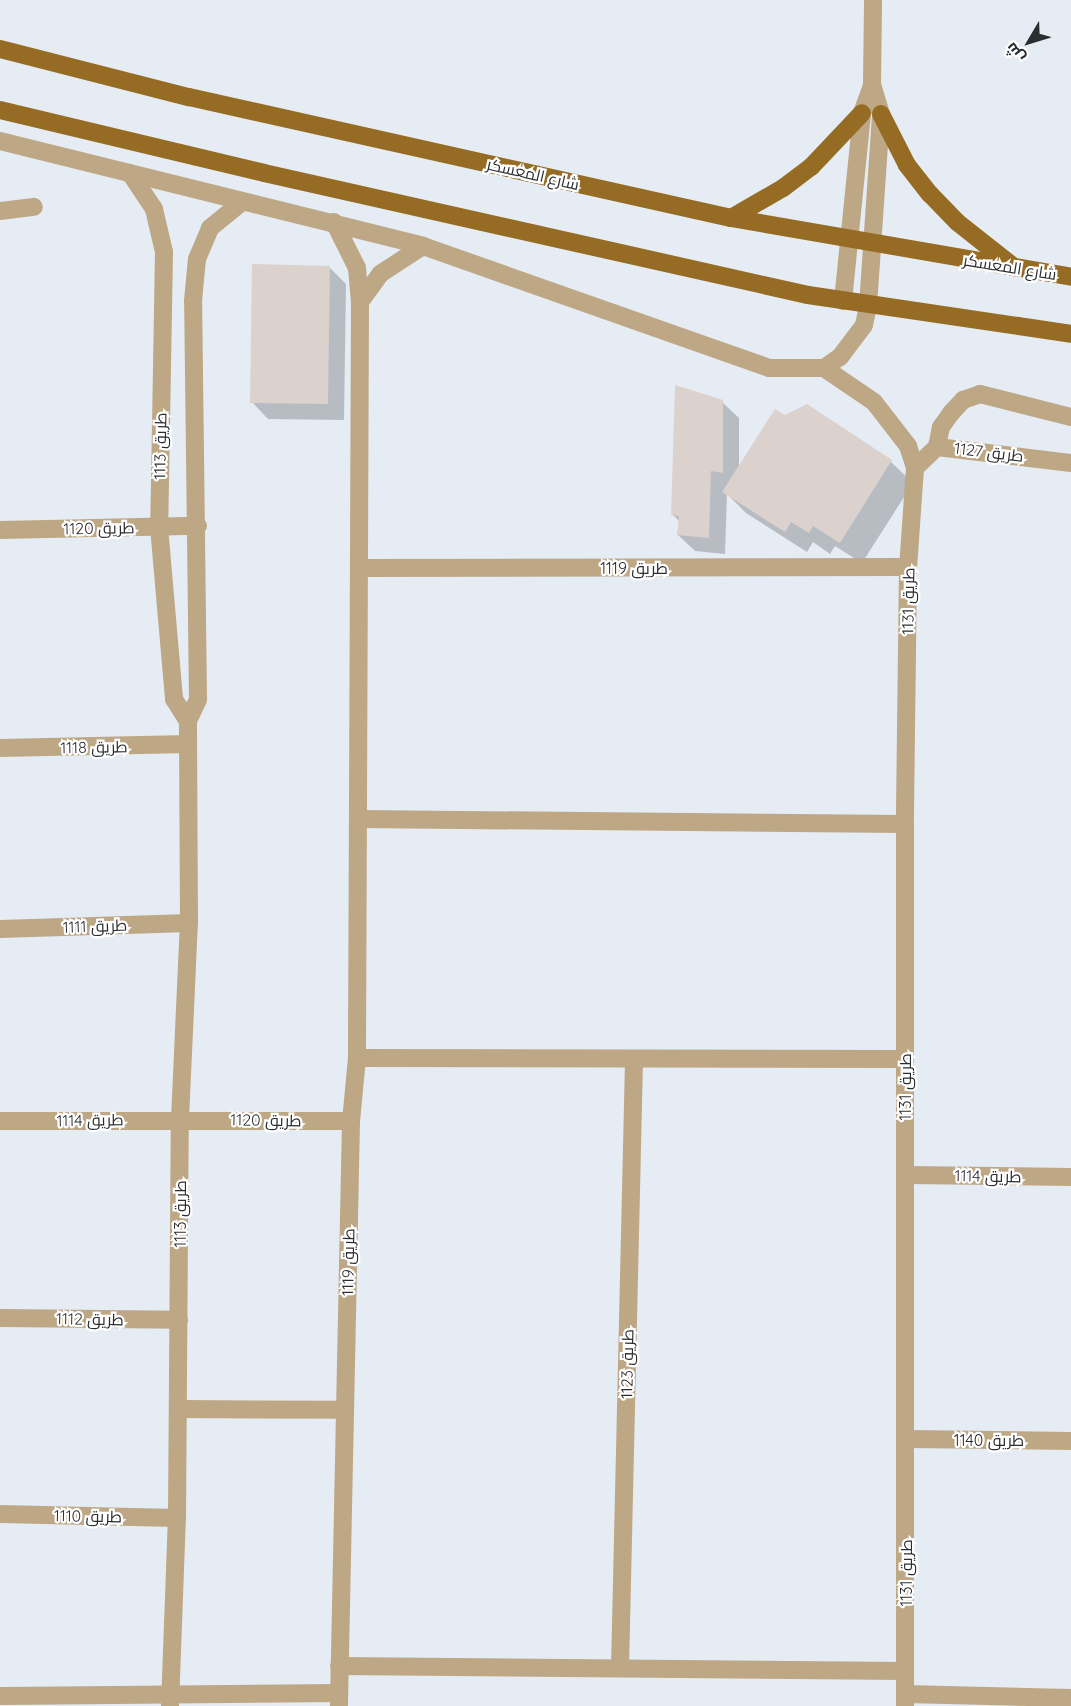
<!DOCTYPE html>
<meta charset="utf-8">
<style>
body{margin:0}
#map{position:relative;width:1071px;height:1706px;overflow:hidden;background:#e5ecf3;font-family:Quicksand,Cairo,sans-serif}
div>[style]{position:absolute}
.shadow>*{inset:0;background:#0003}
.building>*{inset:0;background:#dbd1cd}
.minor>*{height:18px;margin:-9px;padding:0 9px;transform-origin:9px;border-radius:9px;background:#bea785}
.primary>*{height:18px;margin:-9px;padding:0 9px;transform-origin:9px;border-radius:9px;background:#966c24}
span{translate:-50% -50%;white-space:nowrap;text-align:center;line-height:1.15;-webkit-text-stroke:4.5px #fff;paint-order:stroke}
.street-label{font-size:16px;color:#2b2e31}
.north{position:absolute;left:999px;top:12px;width:60px;height:60px;-webkit-text-stroke:4px #fff;paint-order:stroke;rotate:232deg;font-size:16px;font-weight:700;line-height:24px;text-align:center;color:#2b2e31}
.north::after{content:'';display:block;margin:auto;width:21px;height:27px;background:#2b2e31;clip-path:polygon(50% 0,100% 100%,50% 72%,0 100%)}
</style>
<div id="map">
<div class="shadow">
<div style="clip-path:polygon(329px 267px,346px 284px,344px 420px,268px 419px,252px 402px)"></div>
<div style="clip-path:polygon(722px 402px,739px 418px,739px 468px,785px 417px,806px 406px,891px 462px,913px 483px,862px 563px,835px 546px,830px 554px,813px 542px,807px 552px,746px 513px,727px 494px,725px 554px,695px 551px,678px 535px,680px 522px,672px 514px)"></div>
</div>
<div class="building">
<div style="clip-path:polygon(252px 264px,330px 266px,328px 404px,250px 403px)"></div>
<div style="clip-path:polygon(675px 385px,723px 400px,723px 473px,711px 471px,709px 538px,677px 535px,679px 516px,671px 515px)"></div>
<div style="clip-path:polygon(807px 404px,892px 460px,840px 543px,813px 526px,809px 533px,791px 522px,785px 532px,722px 492px,775px 409px,785px 415px)"></div>
</div>
<div class="minor">
<div style="left:0;top:141px;width:436px;rotate:13.9deg"></div>
<div style="left:423px;top:246px;width:367px;rotate:19.4deg"></div>
<div style="left:769px;top:368px;width:55px"></div>
<div style="left:824px;top:368px;width:19px;rotate:-35deg"></div>
<div style="left:840px;top:357px;width:40px;rotate:-53deg"></div>
<div style="left:864px;top:325px;width:19px;rotate:-78deg"></div>
<div style="left:868px;top:306px;width:192px;rotate:-86.1deg"></div>
<div style="left:881px;top:114px;width:30px;rotate:-107deg"></div>
<div style="left:872px;top:85px;width:85px;rotate:-89.3deg"></div>
<div style="left:130px;top:173px;width:43px;rotate:56.3deg"></div>
<div style="left:154px;top:209px;width:44px;rotate:76.9deg"></div>
<div style="left:164px;top:252px;width:275px;rotate:91deg"></div>
<div style="left:159px;top:527px;width:173px;rotate:85deg"></div>
<div style="left:174px;top:699px;width:26px;rotate:58deg"></div>
<div style="left:0;top:211px;width:34px;rotate:-7deg"></div>
<div style="left:334px;top:222px;width:51px;rotate:63.4deg"></div>
<div style="left:357px;top:268px;width:34px;rotate:85deg"></div>
<div style="left:360px;top:302px;width:756px;rotate:90.23deg"></div>
<div style="left:357px;top:1058px;width:63px;rotate:95.4deg"></div>
<div style="left:351px;top:1121px;width:585px;rotate:91.18deg"></div>
<div style="left:843px;top:301px;width:189px;rotate:-84.2deg"></div>
<div style="left:862px;top:113px;width:30px;rotate:-70deg"></div>
<div style="left:360px;top:302px;width:34px;rotate:-54deg"></div>
<div style="left:380px;top:274px;width:51px;rotate:-33.1deg"></div>
<div style="left:824px;top:368px;width:60px;rotate:34.2deg"></div>
<div style="left:874px;top:402px;width:56px;rotate:52.3deg"></div>
<div style="left:908px;top:446px;width:23px;rotate:72deg"></div>
<div style="left:915px;top:468px;width:99px;rotate:94deg"></div>
<div style="left:908px;top:567px;width:257px;rotate:90.7deg"></div>
<div style="left:905px;top:824px;width:882px;rotate:90deg"></div>
<div style="left:937px;top:447px;width:20px;rotate:-79deg"></div>
<div style="left:941px;top:427px;width:17px;rotate:-54deg"></div>
<div style="left:951px;top:413px;width:18px;rotate:-47deg"></div>
<div style="left:963px;top:400px;width:18px;rotate:-19deg"></div>
<div style="left:980px;top:394px;width:94px;rotate:14.2deg"></div>
<div style="left:915px;top:468px;width:30px;rotate:-44deg"></div>
<div style="left:937px;top:447px;width:135px;rotate:6.8deg"></div>
<div style="left:0;top:530px;width:198px;rotate:-1.2deg"></div>
<div style="left:359px;top:568px;width:549px;rotate:-0.1deg"></div>
<div style="left:0;top:748px;width:188px;rotate:-1.2deg"></div>
<div style="left:358px;top:819px;width:547px;rotate:0.52deg"></div>
<div style="left:0;top:929px;width:189px;rotate:-1.8deg"></div>
<div style="left:357px;top:1058px;width:548px;rotate:0.1deg"></div>
<div style="left:0;top:1121px;width:351px"></div>
<div style="left:906px;top:1175px;width:165px;rotate:0.7deg"></div>
<div style="left:0;top:1318px;width:179px;rotate:0.6deg"></div>
<div style="left:178px;top:1409px;width:167px;rotate:0.3deg"></div>
<div style="left:906px;top:1439px;width:165px;rotate:0.7deg"></div>
<div style="left:0;top:1514px;width:177px;rotate:1.3deg"></div>
<div style="left:339px;top:1666px;width:566px;rotate:0.51deg"></div>
<div style="left:620px;top:1668px;width:609px;rotate:-88.68deg"></div>
<div style="left:905px;top:1694px;width:166px;rotate:1.4deg"></div>
<div style="left:0;top:1696px;width:339px;rotate:-0.5deg"></div>
<div style="left:170px;top:1706px;width:188px;rotate:-87.9deg"></div>
<div style="left:177px;top:1518px;width:399px;rotate:-89.6deg"></div>
<div style="left:180px;top:1119px;width:196px;rotate:-87.4deg"></div>
<div style="left:189px;top:923px;width:202px;rotate:-90.3deg"></div>
<div style="left:188px;top:721px;width:23px;rotate:-65deg"></div>
<div style="left:198px;top:700px;width:399px;rotate:-90.7deg"></div>
<div style="left:193px;top:301px;width:42px;rotate:-84.6deg"></div>
<div style="left:197px;top:259px;width:34px;rotate:-67deg"></div>
<div style="left:210px;top:228px;width:40px;rotate:-39deg"></div>
</div>
<div class="primary">
<div style="left:0;top:49px;width:195px;rotate:14.3deg"></div>
<div style="left:189px;top:97px;width:555px;rotate:12.58deg"></div>
<div style="left:731px;top:218px;width:345px;rotate:9.8deg"></div>
<div style="left:0;top:110px;width:271px;rotate:13.4deg"></div>
<div style="left:264px;top:173px;width:558px;rotate:12.64deg"></div>
<div style="left:808px;top:295px;width:266px;rotate:8.4deg"></div>
<div style="left:881px;top:114px;width:57px;rotate:63deg"></div>
<div style="left:907px;top:165px;width:37px;rotate:52deg"></div>
<div style="left:930px;top:194px;width:39px;rotate:46deg"></div>
<div style="left:957px;top:222px;width:73px;rotate:38.3deg"></div>
<div style="left:731px;top:218px;width:60px;rotate:-30deg"></div>
<div style="left:783px;top:188px;width:35px;rotate:-37deg"></div>
<div style="left:811px;top:167px;width:74px;rotate:-46.6deg"></div>
</div>
<div class="street-label">
<span style="left:533px;top:174px;rotate:13deg">شارع المعسكر</span>
<span style="left:1010px;top:267px;rotate:9deg">شارع المعسكر</span>
<span style="left:160px;top:446px;rotate:-89deg">طريق 1113</span>
<span style="left:989px;top:452px;rotate:7deg">طريق 1127</span>
<span style="left:99px;top:528px;rotate:-1deg">طريق 1120</span>
<span style="left:634px;top:568px">طريق 1119</span>
<span style="left:908px;top:601px;rotate:-89deg">طريق 1131</span>
<span style="left:94px;top:747px;rotate:-1deg">طريق 1118</span>
<span style="left:95px;top:926px;rotate:-2deg">طريق 1111</span>
<span style="left:905px;top:1087px;rotate:-90deg">طريق 1131</span>
<span style="left:90px;top:1120px;rotate:-1deg">طريق 1114</span>
<span style="left:266px;top:1120px;rotate:1deg">طريق 1120</span>
<span style="left:988px;top:1176px;rotate:1deg">طريق 1114</span>
<span style="left:180px;top:1214px;rotate:-90deg">طريق 1113</span>
<span style="left:348px;top:1262px;rotate:-89deg">طريق 1119</span>
<span style="left:90px;top:1319px;rotate:1deg">طريق 1112</span>
<span style="left:627px;top:1364px;rotate:-89deg">طريق 1123</span>
<span style="left:989px;top:1440px">طريق 1140</span>
<span style="left:88px;top:1516px;rotate:1deg">طريق 1110</span>
<span style="left:906px;top:1573px;rotate:-90deg">طريق 1131</span>
</div>
<div class="north">ش</div>
</div>
